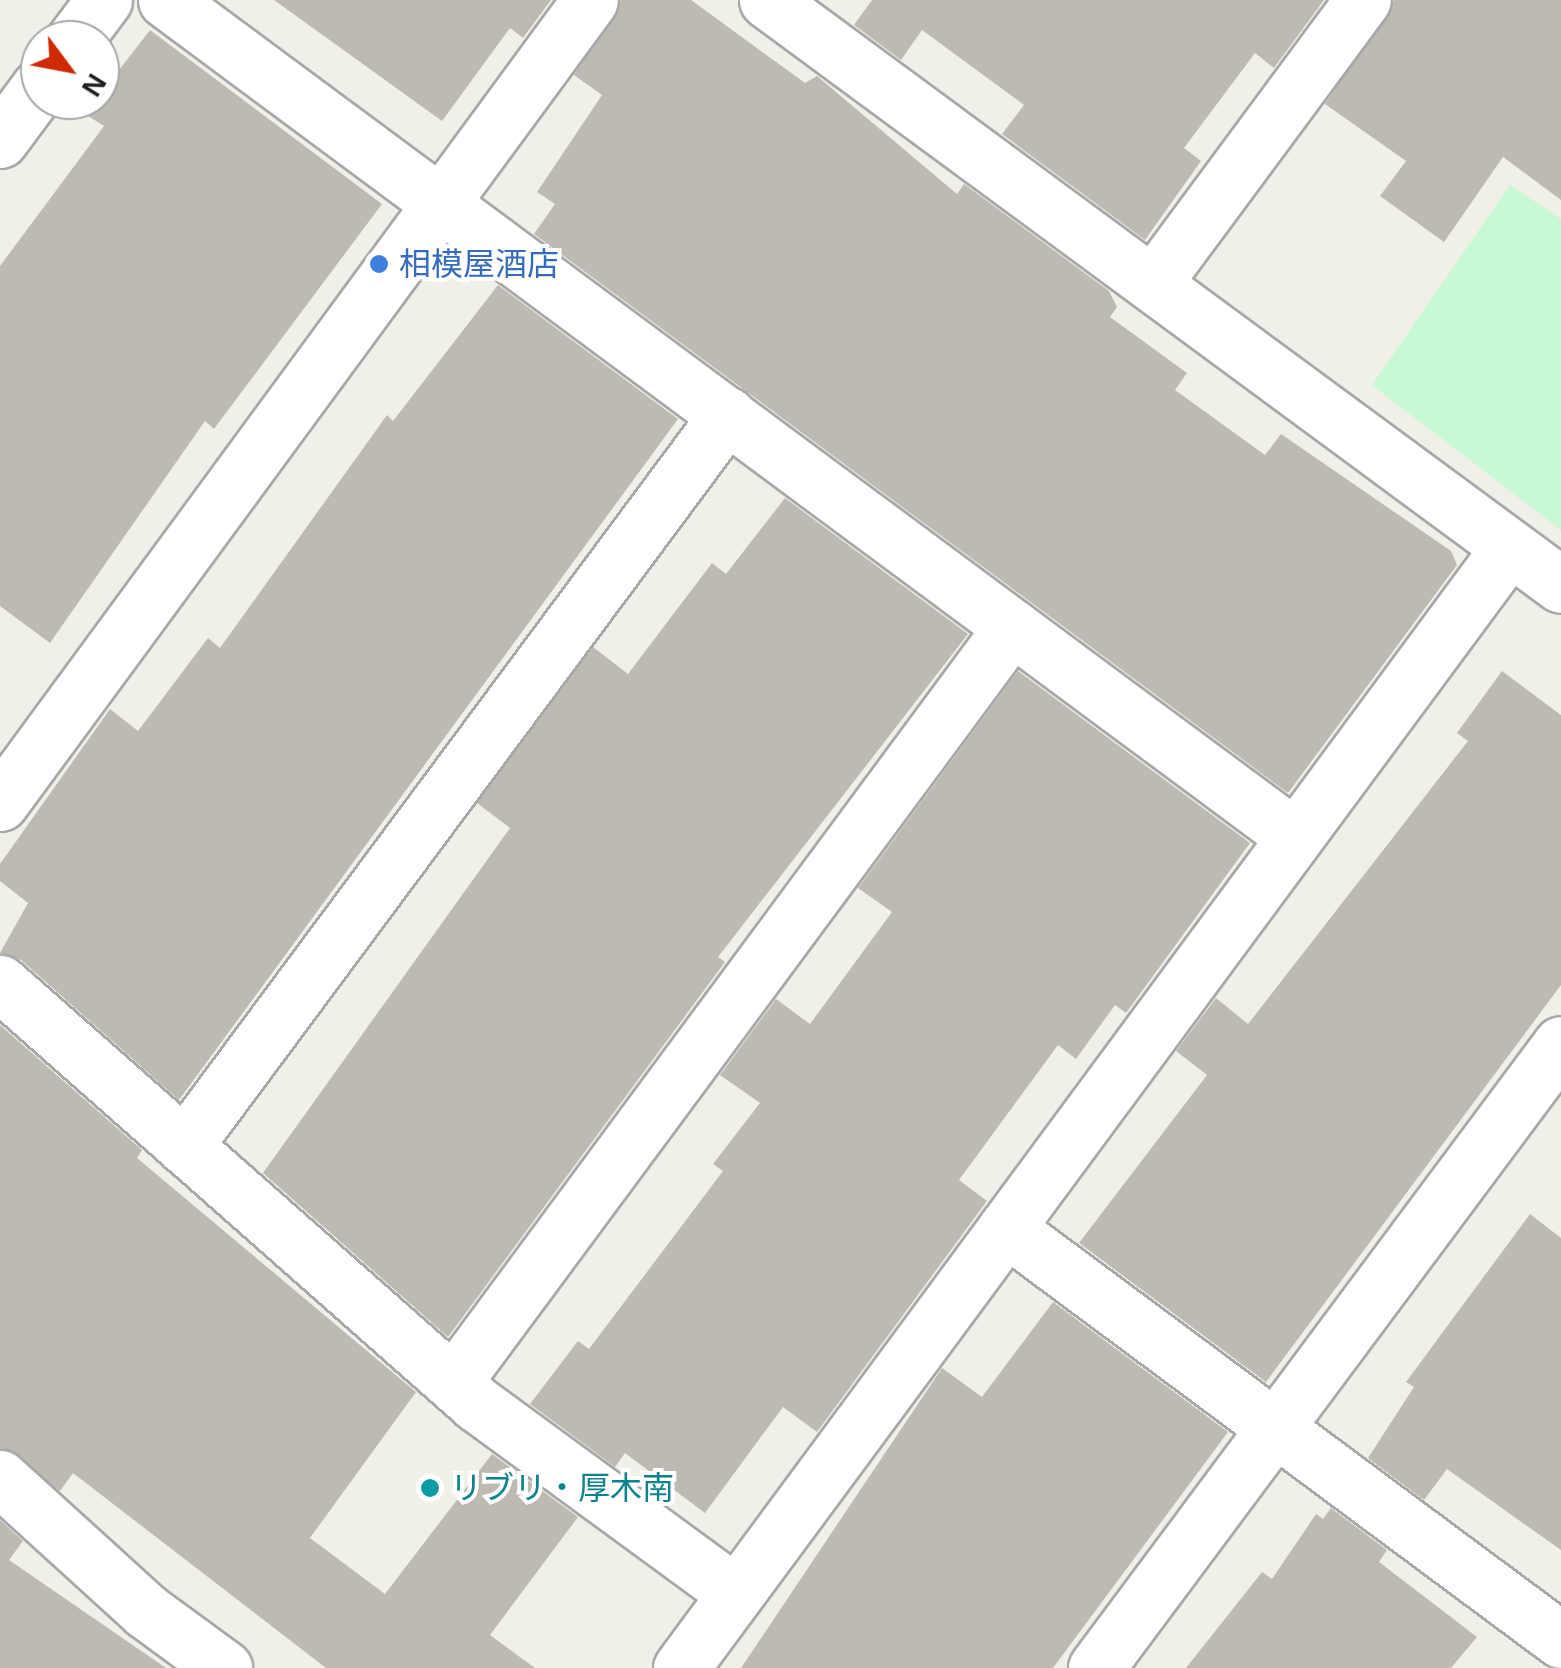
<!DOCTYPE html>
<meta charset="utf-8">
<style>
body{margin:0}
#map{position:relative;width:1561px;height:1668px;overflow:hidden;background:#f1f0e8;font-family:Arial,"Noto Sans JP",sans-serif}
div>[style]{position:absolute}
.park>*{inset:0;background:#c8f9d5}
.building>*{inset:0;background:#beb9b1}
.roads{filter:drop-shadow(2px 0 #a8a8a8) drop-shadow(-2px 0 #a8a8a8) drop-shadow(0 2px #a8a8a8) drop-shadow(0 -2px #a8a8a8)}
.street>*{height:55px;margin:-27.5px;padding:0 27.5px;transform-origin:27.5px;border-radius:27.5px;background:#fff}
.dots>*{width:28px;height:28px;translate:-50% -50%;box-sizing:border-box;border:5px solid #fff;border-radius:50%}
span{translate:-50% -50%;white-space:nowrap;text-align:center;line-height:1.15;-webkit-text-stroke:8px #fff;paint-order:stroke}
.shop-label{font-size:32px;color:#366cbe}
.left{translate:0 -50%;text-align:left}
.culture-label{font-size:32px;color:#0d838f}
.north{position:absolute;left:20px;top:20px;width:100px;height:100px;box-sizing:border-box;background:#fff;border:2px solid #a6a6a6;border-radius:50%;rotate:122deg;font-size:28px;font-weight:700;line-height:40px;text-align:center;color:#212121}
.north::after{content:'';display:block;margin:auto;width:35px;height:45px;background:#cf2a03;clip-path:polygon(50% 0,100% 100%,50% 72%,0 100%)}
</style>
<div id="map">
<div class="park">
<div style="clip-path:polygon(1510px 185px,1561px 219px,1561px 530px,1372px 385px)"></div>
</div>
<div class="building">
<div style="clip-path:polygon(274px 0,551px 0,523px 38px,510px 28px,442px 121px)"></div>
<div style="clip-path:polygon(621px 0,691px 0,805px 83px,817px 76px,957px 194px,964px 184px,1109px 291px,1117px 307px,1110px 317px,1187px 373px,1175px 390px,1265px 455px,1281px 434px,1451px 551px,1457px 565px,1288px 793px,534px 234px,555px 204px,537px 192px,602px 95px,574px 75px)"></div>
<div style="clip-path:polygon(872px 0,1324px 0,1274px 68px,1255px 53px,1184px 148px,1201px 161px,1145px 240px,1002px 134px,1024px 105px,922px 30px,901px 60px,854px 25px)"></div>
<div style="clip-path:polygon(1394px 0,1561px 0,1561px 200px,1503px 157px,1444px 242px,1380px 196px,1406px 161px,1325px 104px)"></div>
<div style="clip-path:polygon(150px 30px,382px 204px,214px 429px,205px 421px,50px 643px,0 606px,0 266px,104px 126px,85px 114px)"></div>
<div style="clip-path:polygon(498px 285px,678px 419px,179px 1100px,21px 960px,0 953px,28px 903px,0 881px,0 864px,110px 709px,138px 731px,208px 638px,220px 648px,387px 415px,393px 421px)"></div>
<div style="clip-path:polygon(785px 498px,968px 634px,718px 957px,725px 962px,448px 1337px,263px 1173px,510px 828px,477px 803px,593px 647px,628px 674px,712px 563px,726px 574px)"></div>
<div style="clip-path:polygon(1018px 671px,1250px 843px,1126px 1013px,1115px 1005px,1076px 1059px,1058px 1045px,959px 1180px,987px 1201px,817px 1432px,783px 1407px,705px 1513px,625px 1453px,615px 1467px,530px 1404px,578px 1341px,589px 1349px,723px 1171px,713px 1164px,760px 1103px,720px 1075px,776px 999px,810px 1024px,892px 912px,858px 888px)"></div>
<div style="clip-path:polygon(1502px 671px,1561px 715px,1561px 985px,1266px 1382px,1079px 1243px,1207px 1075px,1176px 1051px,1216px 998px,1248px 1024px,1468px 741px,1457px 733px)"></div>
<div style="clip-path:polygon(0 1025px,142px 1150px,137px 1158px,416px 1392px,310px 1538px,385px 1594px,492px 1454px,578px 1517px,490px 1635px,535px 1668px,326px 1668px,73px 1473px,60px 1491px,0 1448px)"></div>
<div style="clip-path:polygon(1530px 1214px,1561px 1238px,1561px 1550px,1447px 1469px,1424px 1500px,1368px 1458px,1414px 1387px,1406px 1382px)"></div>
<div style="clip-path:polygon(1053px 1302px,1228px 1432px,1053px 1668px,741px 1668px,942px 1368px,982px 1397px)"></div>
<div style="clip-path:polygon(1331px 1508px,1387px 1550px,1379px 1562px,1477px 1637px,1451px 1668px,1186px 1668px,1262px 1572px,1272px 1579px,1316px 1514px,1323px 1519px)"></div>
<div style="clip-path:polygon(0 1520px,23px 1541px,9px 1560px,166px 1668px,0 1668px)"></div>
</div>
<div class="roads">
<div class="street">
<div style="left:166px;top:0;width:1405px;rotate:36.55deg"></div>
<div style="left:767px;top:0;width:986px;rotate:36.38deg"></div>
<div style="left:74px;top:40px;width:50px;rotate:-53.1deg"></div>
<div style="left:0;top:140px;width:67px;rotate:-53.5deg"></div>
<div style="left:1154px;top:282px;width:351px;rotate:-53.5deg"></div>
<div style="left:0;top:803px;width:996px;rotate:-53.69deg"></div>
<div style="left:0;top:983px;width:636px;rotate:41.43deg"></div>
<div style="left:477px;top:1404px;width:320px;rotate:36.2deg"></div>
<div style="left:184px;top:1146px;width:911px;rotate:-53.39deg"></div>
<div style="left:1006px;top:1228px;width:691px;rotate:36.59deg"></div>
<div style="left:454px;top:1381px;width:938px;rotate:-53.5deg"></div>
<div style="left:0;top:1478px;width:197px;rotate:42.3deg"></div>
<div style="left:146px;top:1611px;width:97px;rotate:36.2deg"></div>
<div style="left:681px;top:1668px;width:1393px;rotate:-53.53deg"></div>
<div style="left:1096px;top:1668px;width:778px;rotate:-53.31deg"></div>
</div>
</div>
<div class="dots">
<div style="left:379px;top:264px;background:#3f7fe0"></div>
<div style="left:430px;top:1488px;background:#0f9aa8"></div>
</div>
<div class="shop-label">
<span class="left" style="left:399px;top:264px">相模屋酒店</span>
</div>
<div class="culture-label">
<span class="left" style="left:450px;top:1488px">リブリ・厚木南</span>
</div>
<div class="north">N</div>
</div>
